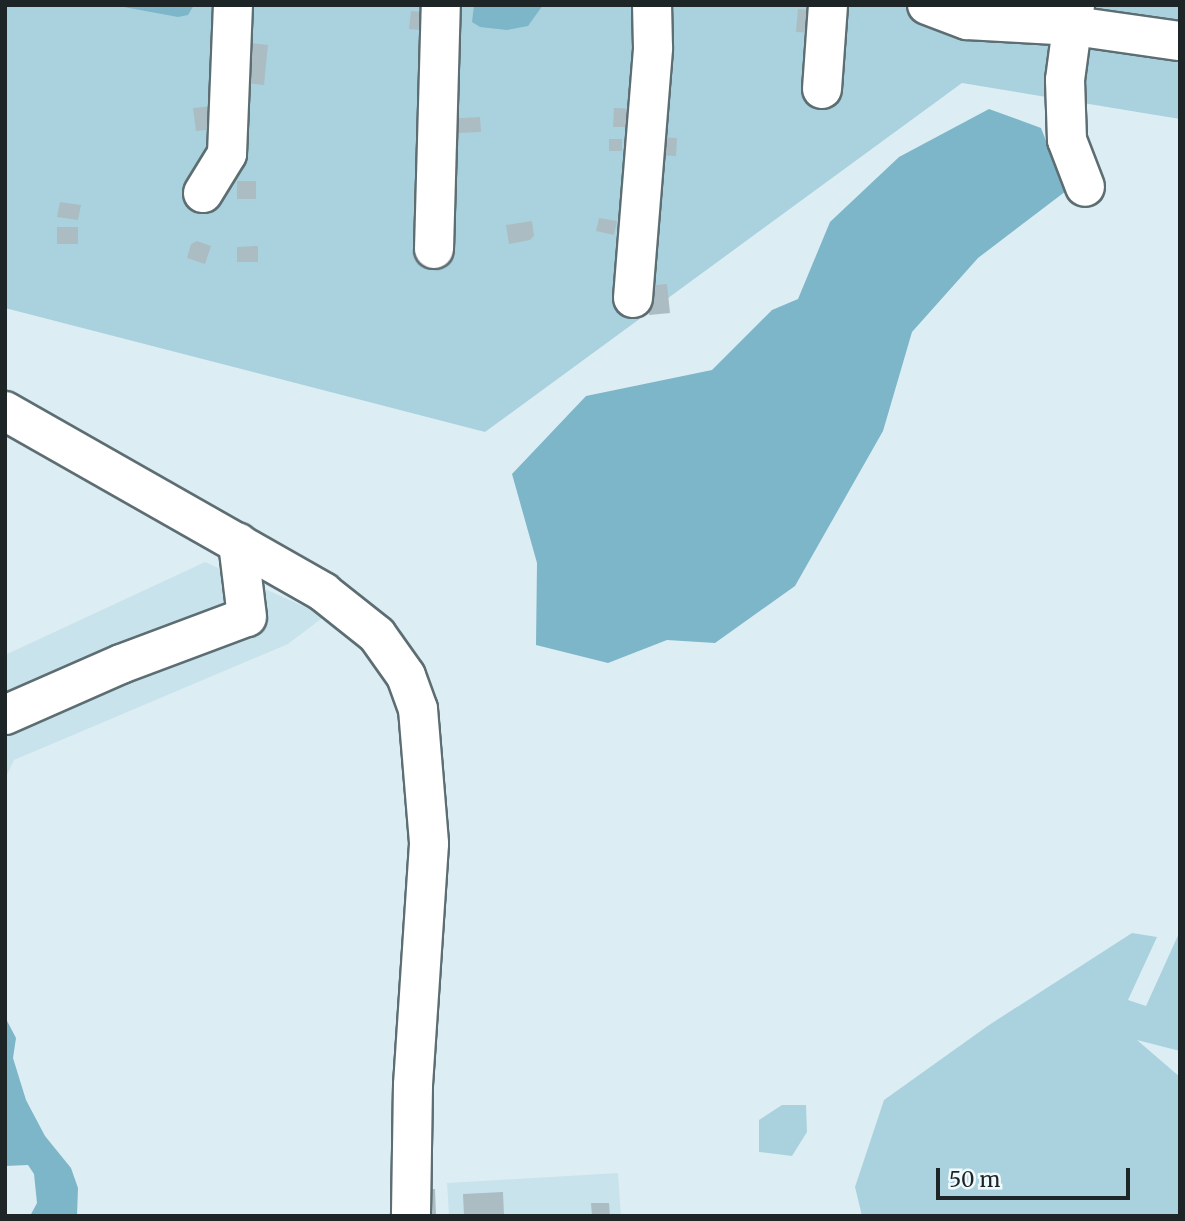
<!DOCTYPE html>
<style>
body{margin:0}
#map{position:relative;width:1185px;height:1221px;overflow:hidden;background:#dceef4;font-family:Merriweather,serif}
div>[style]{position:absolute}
.built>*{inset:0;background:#c9e3ec}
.green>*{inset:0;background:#aad2de}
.water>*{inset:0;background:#7db6c8}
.building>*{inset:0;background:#abbcc2}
.roads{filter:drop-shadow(2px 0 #5d6e73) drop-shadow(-2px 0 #5d6e73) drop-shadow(0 2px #5d6e73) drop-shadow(0 -2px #5d6e73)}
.minor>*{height:38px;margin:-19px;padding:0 19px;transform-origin:19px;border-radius:19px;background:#fff}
span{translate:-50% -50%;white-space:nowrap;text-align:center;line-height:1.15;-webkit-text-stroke:5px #effafd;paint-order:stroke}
.frame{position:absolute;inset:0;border:7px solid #1e2527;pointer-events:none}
.scale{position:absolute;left:936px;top:1168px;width:194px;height:32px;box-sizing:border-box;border:4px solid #1e2527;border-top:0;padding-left:9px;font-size:21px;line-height:24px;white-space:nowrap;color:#1e2527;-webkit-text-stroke:5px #effafd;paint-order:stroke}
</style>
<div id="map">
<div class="built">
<div style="clip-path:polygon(205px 562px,325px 616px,288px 644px,14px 760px,5px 779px,5px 655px)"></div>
<div style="clip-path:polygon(618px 1173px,621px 1216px,449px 1216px,447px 1183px)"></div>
</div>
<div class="green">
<div style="clip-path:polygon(5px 5px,1180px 5px,1180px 119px,962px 83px,485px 432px,5px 308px)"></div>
<div style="clip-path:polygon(1180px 931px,1180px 1051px,1137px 1040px,1180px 1077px,1180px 1216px,862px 1216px,855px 1187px,884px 1100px,989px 1025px,1132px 933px,1157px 937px,1128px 1000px,1146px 1006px)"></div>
<div style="clip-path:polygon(782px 1105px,806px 1105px,807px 1132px,792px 1156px,759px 1152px,759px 1120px)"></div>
</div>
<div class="water">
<div style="clip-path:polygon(113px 5px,194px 5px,188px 15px,178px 17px)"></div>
<div style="clip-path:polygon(474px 5px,543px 5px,528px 26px,507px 30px,480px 27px,472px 22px)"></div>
<div style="clip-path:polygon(989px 109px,1041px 128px,1066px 191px,978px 258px,912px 332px,883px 431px,795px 586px,715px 643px,667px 640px,608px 663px,536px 645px,537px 563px,512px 474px,586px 396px,712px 370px,772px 310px,798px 299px,830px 222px,899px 157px)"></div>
<div style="clip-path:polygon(5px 1017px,16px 1038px,13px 1058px,26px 1100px,45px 1136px,71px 1168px,78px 1188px,77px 1216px,30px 1216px,37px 1203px,34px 1174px,28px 1165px,5px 1166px)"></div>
</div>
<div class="building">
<div style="clip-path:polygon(798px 9px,814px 11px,813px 33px,796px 32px)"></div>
<div style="clip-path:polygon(411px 11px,433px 13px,432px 31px,409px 29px)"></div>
<div style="clip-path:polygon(250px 43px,268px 45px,264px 85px,246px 83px)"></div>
<div style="clip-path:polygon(213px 106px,215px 129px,196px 131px,193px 108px)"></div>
<div style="clip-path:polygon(614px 108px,637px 109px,637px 127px,613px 127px)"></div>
<div style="clip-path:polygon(480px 117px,481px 132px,459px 133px,459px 146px,446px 147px,445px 119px)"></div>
<div style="clip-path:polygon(660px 137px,677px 138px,676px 156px,660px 155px)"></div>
<div style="clip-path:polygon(609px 139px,622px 139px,622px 151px,609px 151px)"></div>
<div style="clip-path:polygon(237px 181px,256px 181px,256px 199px,237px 199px)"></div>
<div style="clip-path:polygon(60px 202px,81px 205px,78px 220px,57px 217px)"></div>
<div style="clip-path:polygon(599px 218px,617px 221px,614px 235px,596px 231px)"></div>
<div style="clip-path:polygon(532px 221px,534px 236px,530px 240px,509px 244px,506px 225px)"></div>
<div style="clip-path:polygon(57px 227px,78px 227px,78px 244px,57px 244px)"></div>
<div style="clip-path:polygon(197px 241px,211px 246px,205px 264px,187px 258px,191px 244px)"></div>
<div style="clip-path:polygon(258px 246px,258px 262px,237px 262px,237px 247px)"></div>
<div style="clip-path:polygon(667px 284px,670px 313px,649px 315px,646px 286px)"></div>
<div style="clip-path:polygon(435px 1189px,436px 1216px,417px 1216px,416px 1190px)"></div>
<div style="clip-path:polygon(503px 1192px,504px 1216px,464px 1216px,463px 1194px)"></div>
<div style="clip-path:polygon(591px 1203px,609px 1203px,610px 1216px,592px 1216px)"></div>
</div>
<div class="roads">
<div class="minor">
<div style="left:927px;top:5px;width:43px;rotate:20.6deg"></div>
<div style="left:967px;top:20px;width:107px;rotate:3.2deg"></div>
<div style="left:1074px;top:26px;width:107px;rotate:8.1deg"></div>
<div style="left:1075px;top:5px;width:76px;rotate:97.6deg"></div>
<div style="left:1065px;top:80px;width:60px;rotate:88.1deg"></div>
<div style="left:1067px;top:140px;width:50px;rotate:69deg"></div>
<div style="left:822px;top:89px;width:84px;rotate:-85.9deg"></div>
<div style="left:203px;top:193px;width:46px;rotate:-58.4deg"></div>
<div style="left:227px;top:154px;width:149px;rotate:-87.7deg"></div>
<div style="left:434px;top:249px;width:244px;rotate:-88.4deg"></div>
<div style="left:633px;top:298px;width:251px;rotate:-85.4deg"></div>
<div style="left:653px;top:48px;width:43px;rotate:-91.3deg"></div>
<div style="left:5px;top:411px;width:366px;rotate:29.6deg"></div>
<div style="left:323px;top:592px;width:69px;rotate:38.5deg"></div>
<div style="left:377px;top:635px;width:50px;rotate:54.7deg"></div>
<div style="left:406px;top:676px;width:35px;rotate:70deg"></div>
<div style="left:418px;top:709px;width:135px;rotate:85.3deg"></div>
<div style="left:429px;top:844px;width:242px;rotate:93.8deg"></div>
<div style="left:413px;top:1085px;width:131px;rotate:90.9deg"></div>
<div style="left:5px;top:715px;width:127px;rotate:-23.7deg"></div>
<div style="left:121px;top:664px;width:134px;rotate:-20.5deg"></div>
<div style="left:247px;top:617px;width:75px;rotate:-96.9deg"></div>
</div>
</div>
<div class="frame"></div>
<div class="scale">50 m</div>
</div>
